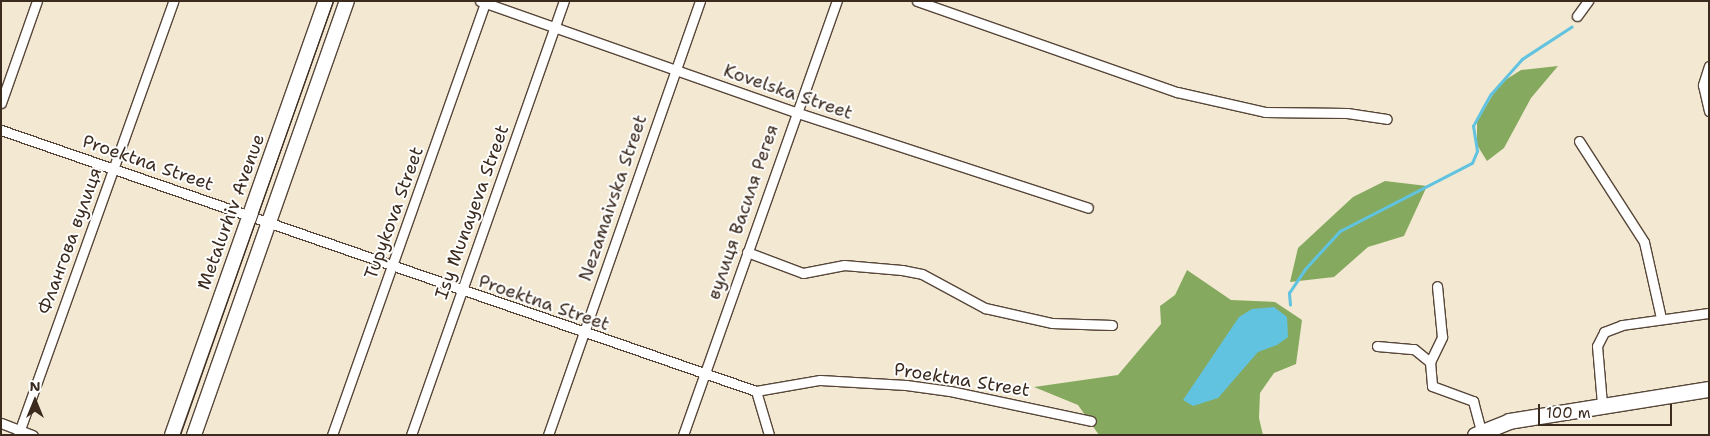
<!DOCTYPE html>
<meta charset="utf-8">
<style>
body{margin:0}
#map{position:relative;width:1710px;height:436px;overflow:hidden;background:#f3e8d1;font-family:"Shantell Sans",sans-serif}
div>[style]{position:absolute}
.forest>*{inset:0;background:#85aa5f}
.water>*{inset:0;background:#61c3df}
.stream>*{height:2.5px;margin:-1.25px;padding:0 1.25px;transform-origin:1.25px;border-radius:1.25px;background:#61c3df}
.roads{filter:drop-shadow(1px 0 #574639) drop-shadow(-1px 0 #574639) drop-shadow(0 1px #574639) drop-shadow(0 -1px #574639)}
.minor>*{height:9px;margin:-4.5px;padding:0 4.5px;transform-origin:4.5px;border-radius:4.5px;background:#fff}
.secondary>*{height:14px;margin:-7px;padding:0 7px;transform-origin:7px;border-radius:7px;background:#fff}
.primary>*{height:15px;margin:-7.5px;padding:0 7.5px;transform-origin:7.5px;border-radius:7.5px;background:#fff}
.tram>*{height:1px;margin:-0.5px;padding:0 0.5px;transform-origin:0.5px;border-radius:0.5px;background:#3b2a1e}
span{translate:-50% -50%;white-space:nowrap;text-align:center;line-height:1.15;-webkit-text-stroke:4px #fff;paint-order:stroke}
.street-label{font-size:18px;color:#3b2a1e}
.frame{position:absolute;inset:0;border:2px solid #3b2a1e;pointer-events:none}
.north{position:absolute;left:10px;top:376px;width:50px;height:50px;-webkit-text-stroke:4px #fff;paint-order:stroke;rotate:0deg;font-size:14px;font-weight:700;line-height:20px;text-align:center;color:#3b2a1e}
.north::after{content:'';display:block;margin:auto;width:18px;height:22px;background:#3b2a1e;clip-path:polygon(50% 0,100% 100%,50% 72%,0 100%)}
.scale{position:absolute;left:1538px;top:404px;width:134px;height:22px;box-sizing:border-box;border:2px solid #3b2a1e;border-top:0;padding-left:6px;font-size:15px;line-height:18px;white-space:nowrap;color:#3b2a1e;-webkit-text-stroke:4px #fff;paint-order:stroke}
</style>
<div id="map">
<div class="forest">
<div style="clip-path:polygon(1558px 66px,1531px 98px,1504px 148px,1487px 161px,1477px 145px,1477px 122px,1499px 84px,1521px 70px)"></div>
<div style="clip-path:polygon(1385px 181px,1427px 186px,1404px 236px,1368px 247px,1334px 277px,1290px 282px,1298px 248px,1353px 197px)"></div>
<div style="clip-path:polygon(1187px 270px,1231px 300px,1275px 302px,1302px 320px,1296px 364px,1274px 373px,1260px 393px,1259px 418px,1263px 435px,1099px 435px,1078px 405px,1034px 387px,1118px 375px,1161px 324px,1160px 306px,1175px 295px)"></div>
</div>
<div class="water">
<div style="clip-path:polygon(1274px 307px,1287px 317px,1288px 337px,1277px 345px,1258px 352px,1218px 398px,1193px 406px,1183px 400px,1239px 317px,1252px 309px)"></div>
</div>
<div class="stream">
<div style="left:1290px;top:305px;width:12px;rotate:-95deg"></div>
<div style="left:1289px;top:293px;width:29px;rotate:-56deg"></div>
<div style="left:1305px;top:269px;width:52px;rotate:-47.4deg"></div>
<div style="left:1340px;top:231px;width:148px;rotate:-27.3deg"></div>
<div style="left:1472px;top:163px;width:13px;rotate:-67deg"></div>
<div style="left:1477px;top:151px;width:25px;rotate:-99deg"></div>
<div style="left:1473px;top:126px;width:35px;rotate:-61deg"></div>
<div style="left:1490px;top:95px;width:48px;rotate:-48.4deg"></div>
<div style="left:1522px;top:59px;width:59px;rotate:-33.1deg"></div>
</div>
<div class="roads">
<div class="minor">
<div style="left:480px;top:1px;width:334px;rotate:19.4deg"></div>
<div style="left:795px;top:112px;width:308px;rotate:18.1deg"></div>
<div style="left:917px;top:1px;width:275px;rotate:19.3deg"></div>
<div style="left:1177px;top:92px;width:90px;rotate:12.8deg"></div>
<div style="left:1265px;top:112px;width:82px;rotate:0.7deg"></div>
<div style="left:1347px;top:113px;width:40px;rotate:8.5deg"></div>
<div style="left:1577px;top:16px;width:19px;rotate:-54deg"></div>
<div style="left:1709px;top:66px;width:20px;rotate:108deg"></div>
<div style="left:1703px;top:85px;width:27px;rotate:77deg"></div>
<div style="left:1px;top:103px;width:108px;rotate:-70.6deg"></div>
<div style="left:1px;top:130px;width:799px;rotate:19.07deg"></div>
<div style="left:756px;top:391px;width:65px;rotate:-9.8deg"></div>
<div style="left:820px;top:380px;width:86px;rotate:3.3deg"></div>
<div style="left:906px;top:385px;width:44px;rotate:7.8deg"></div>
<div style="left:950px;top:391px;width:144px;rotate:12deg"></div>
<div style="left:1579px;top:141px;width:120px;rotate:57.2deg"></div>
<div style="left:1644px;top:242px;width:78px;rotate:77.4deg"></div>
<div style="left:747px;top:252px;width:60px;rotate:20.6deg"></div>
<div style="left:803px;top:273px;width:42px;rotate:-11deg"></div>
<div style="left:844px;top:265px;width:58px;rotate:4.9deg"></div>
<div style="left:902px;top:270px;width:20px;rotate:11deg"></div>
<div style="left:922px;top:274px;width:72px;rotate:28.4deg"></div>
<div style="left:985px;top:308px;width:69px;rotate:12.6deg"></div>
<div style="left:1052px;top:323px;width:60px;rotate:1.9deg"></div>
<div style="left:1377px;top:346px;width:37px;rotate:5deg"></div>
<div style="left:1414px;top:349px;width:21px;rotate:39deg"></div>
<div style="left:1430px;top:362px;width:24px;rotate:85deg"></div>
<div style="left:1432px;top:386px;width:44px;rotate:20.1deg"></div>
<div style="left:1473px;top:401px;width:31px;rotate:75deg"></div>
<div style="left:1430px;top:362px;width:28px;rotate:-64deg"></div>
<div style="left:1442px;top:337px;width:51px;rotate:-95.6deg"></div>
<div style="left:756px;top:391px;width:46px;rotate:73.5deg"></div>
<div style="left:1602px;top:404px;width:58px;rotate:-94.9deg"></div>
<div style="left:1597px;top:346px;width:16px;rotate:-63deg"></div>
<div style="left:1604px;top:332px;width:19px;rotate:-21deg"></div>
<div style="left:1622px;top:325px;width:88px;rotate:-7.9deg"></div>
<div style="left:1px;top:423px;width:34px;rotate:21deg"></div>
<div style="left:18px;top:435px;width:461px;rotate:-70.3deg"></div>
<div style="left:332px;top:435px;width:461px;rotate:-70.5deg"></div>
<div style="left:411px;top:435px;width:460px;rotate:-70.6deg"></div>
<div style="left:548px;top:435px;width:460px;rotate:-70.7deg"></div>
<div style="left:683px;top:435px;width:461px;rotate:-70.5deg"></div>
</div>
<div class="secondary">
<div style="left:172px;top:435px;width:461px;rotate:-70.5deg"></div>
<div style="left:194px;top:435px;width:460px;rotate:-70.6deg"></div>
</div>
<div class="primary">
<div style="left:1475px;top:435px;width:37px;rotate:-22deg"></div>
<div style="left:1509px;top:421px;width:203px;rotate:-9.1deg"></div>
</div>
</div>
<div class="tram">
<div style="left:180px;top:435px;width:460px;rotate:-70.6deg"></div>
</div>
<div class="street-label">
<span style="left:788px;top:92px;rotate:19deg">Kovelska Street</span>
<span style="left:148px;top:163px;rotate:19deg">Proektna Street</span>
<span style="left:613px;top:198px;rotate:-71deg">Nezamaivska Street</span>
<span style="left:231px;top:212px;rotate:-70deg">Metalurhiv Avenue</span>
<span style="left:472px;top:212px;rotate:-70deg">Isy Munayeva Street</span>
<span style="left:743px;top:212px;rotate:-71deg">вулиця Василя Регея</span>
<span style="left:394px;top:213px;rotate:-70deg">Tupykova Street</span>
<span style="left:70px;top:241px;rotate:-70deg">Флангова вулиця</span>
<span style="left:544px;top:303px;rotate:19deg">Proektna Street</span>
<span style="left:962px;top:380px;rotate:9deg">Proektna Street</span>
</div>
<div class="frame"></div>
<div class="north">N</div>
<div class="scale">100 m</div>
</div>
